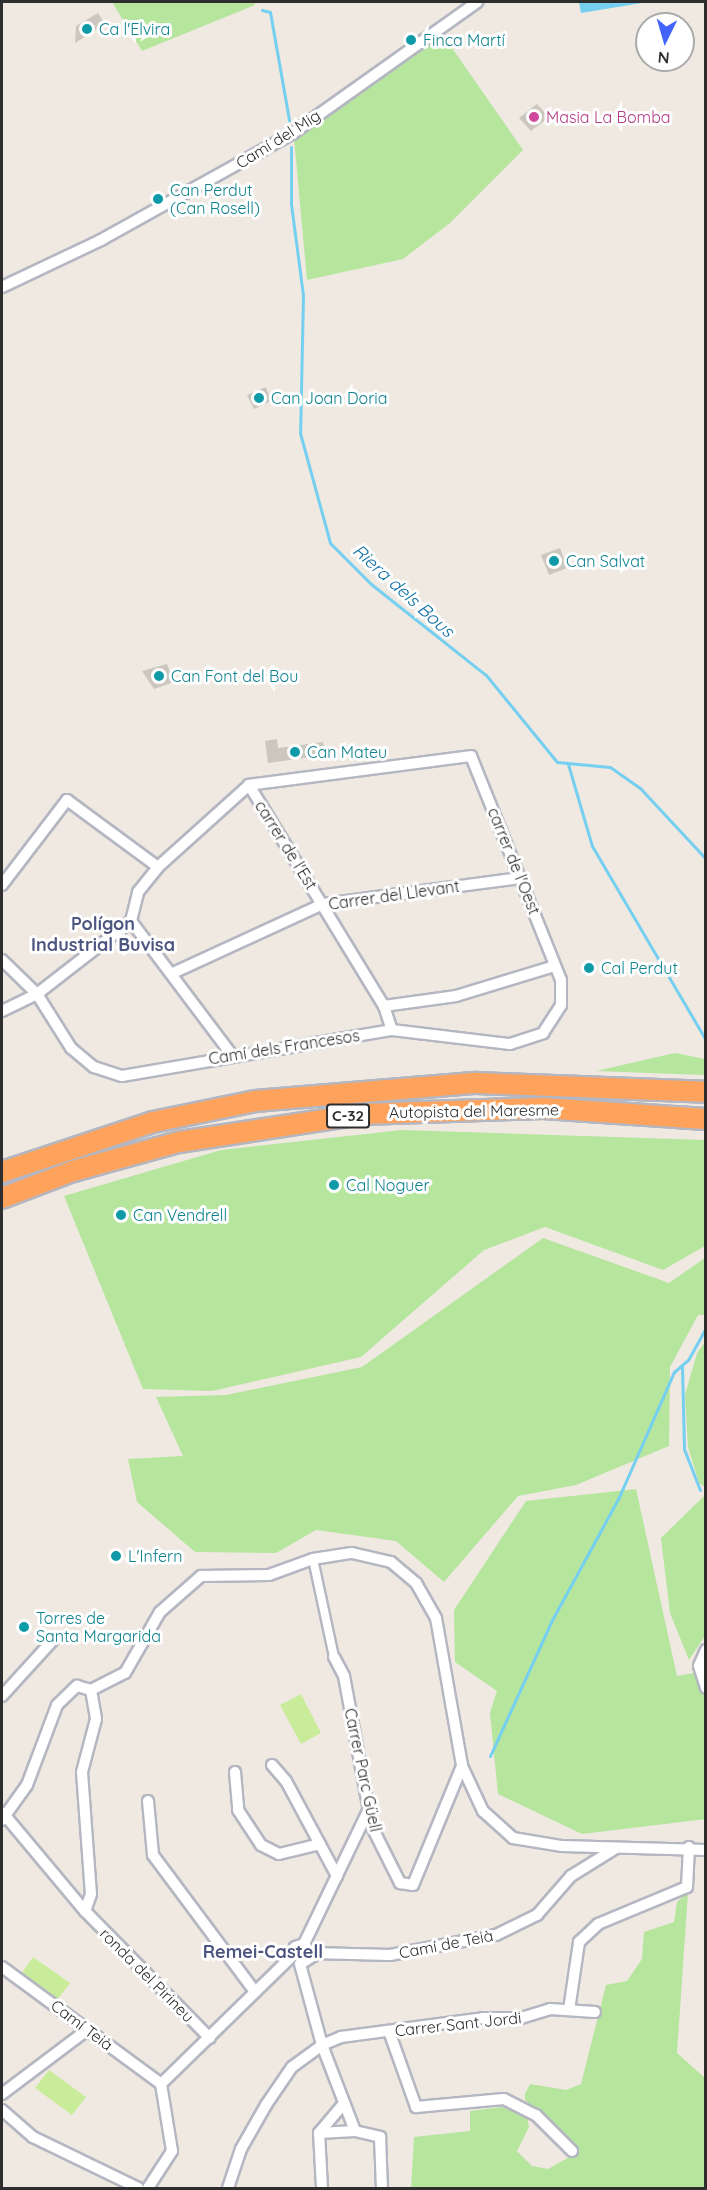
<!DOCTYPE html>
<meta charset="utf-8">
<style>
body{margin:0}
#map{position:relative;width:707px;height:2190px;overflow:hidden;background:#efe9e1;font-family:Quicksand,sans-serif}
div>[style]{position:absolute}
.green>*{inset:0;background:#b6e59e}
.pitch>*{inset:0;background:#c9ec9a}
.water>*{inset:0;background:#75cff0}
.stream>*{height:3px;margin:-1.5px;padding:0 1.5px;transform-origin:1.5px;border-radius:1.5px;background:#75cff0}
.building>*{inset:0;background:#cbc7bf}
.roads{filter:drop-shadow(2px 0 #b4b7c1) drop-shadow(-2px 0 #b4b7c1) drop-shadow(0 2px #b4b7c1) drop-shadow(0 -2px #b4b7c1)}
.pedestrian>*{height:8px;margin:-4px;padding:0 4px;transform-origin:4px;border-radius:4px;background:#fff}
.minor>*{height:10px;margin:-5px;padding:0 5px;transform-origin:5px;border-radius:5px;background:#fff}
.motorway>*{height:20px;margin:-10px;padding:0 10px;transform-origin:10px;border-radius:10px;background:#ffa35c}
.dots>*{width:16px;height:16px;translate:-50% -50%;box-sizing:border-box;border:3px solid #fff;border-radius:50%}
span{translate:-50% -50%;white-space:nowrap;text-align:center;line-height:1.15;-webkit-text-stroke:6px #fff;paint-order:stroke}
.shield-label span{padding:2px 4px;background:#fff;border:2px solid;border-radius:4px;-webkit-text-stroke-width:0}
.shield-label{font-size:15px;color:#2e2e2e;font-weight:700}
.culture-label{font-size:16px;color:#0d838f}
.left{translate:0 -50%;text-align:left}
.hotel-label{font-size:16px;color:#b23c85}
.street-label{font-size:16px;color:#2e2e2e}
.water-label{font-size:18px;color:#0d6fa3;font-style:italic}
.neighbourhood-label{font-size:18px;color:#4d5680;font-weight:700}
.frame{position:absolute;inset:0;border:3px solid #2e2e2e;pointer-events:none}
.north{position:absolute;left:635px;top:12px;width:60px;height:60px;box-sizing:border-box;background:#fff;border:2px solid #ababab;border-radius:50%;rotate:185deg;font-size:16px;font-weight:700;line-height:24px;text-align:center;color:#2e2e2e}
.north::after{content:'';display:block;margin:auto;width:21px;height:27px;background:#4264fb;clip-path:polygon(50% 0,100% 100%,50% 72%,0 100%)}
</style>
<div id="map">
<div class="green">
<div style="clip-path:polygon(112px 2px,254px 2px,255px 5px,142px 51px)"></div>
<div style="clip-path:polygon(443px 35px,523px 150px,450px 223px,403px 259px,307px 280px,294px 138px)"></div>
<div style="clip-path:polygon(675px 1053px,705px 1059px,705px 1075px,596px 1071px)"></div>
<div style="clip-path:polygon(402px 1130px,705px 1140px,705px 1246px,663px 1270px,545px 1227px,484px 1250px,361px 1357px,212px 1391px,143px 1389px,64px 1196px,221px 1150px)"></div>
<div style="clip-path:polygon(543px 1238px,669px 1283px,705px 1258px,705px 1315px,698px 1315px,670px 1367px,669px 1446px,576px 1485px,518px 1496px,444px 1582px,396px 1541px,316px 1530px,276px 1553px,195px 1552px,137px 1502px,128px 1459px,183px 1456px,156px 1397px,226px 1395px,362px 1367px)"></div>
<div style="clip-path:polygon(705px 1342px,705px 1487px,699px 1483px,688px 1447px,685px 1395px,697px 1353px)"></div>
<div style="clip-path:polygon(636px 1489px,677px 1676px,705px 1671px,706px 1819px,582px 1834px,498px 1794px,490px 1713px,497px 1691px,455px 1662px,454px 1610px,526px 1501px)"></div>
<div style="clip-path:polygon(705px 1495px,705px 1636px,689px 1660px,670px 1613px,661px 1538px)"></div>
<div style="clip-path:polygon(688px 1892px,677px 2053px,705px 2078px,705px 2188px,411px 2188px,414px 2137px,470px 2131px,470px 2111px,502px 2107px,527px 2117px,529px 2127px,517px 2151px,532px 2166px,548px 2169px,573px 2155px,571px 2140px,525px 2100px,525px 2094px,530px 2084px,566px 2090px,581px 2084px,606px 1985px,627px 1981px,642px 1959px,644px 1932px,674px 1922px,677px 1902px)"></div>
</div>
<div class="pitch">
<div style="clip-path:polygon(301px 1694px,321px 1733px,301px 1744px,280px 1705px)"></div>
<div style="clip-path:polygon(33px 1957px,70px 1983px,57px 2000px,21px 1974px)"></div>
<div style="clip-path:polygon(49px 2070px,86px 2097px,72px 2115px,35px 2088px)"></div>
</div>
<div class="water">
<div style="clip-path:polygon(579px 2px,648px 2px,581px 13px)"></div>
</div>
<div class="stream">
<div style="left:262px;top:10px;width:8px;rotate:14deg"></div>
<div style="left:270px;top:12px;width:110px;rotate:80deg"></div>
<div style="left:291px;top:147px;width:57px;rotate:90deg"></div>
<div style="left:291px;top:204px;width:92px;rotate:82.5deg"></div>
<div style="left:303px;top:295px;width:138px;rotate:91.2deg"></div>
<div style="left:300px;top:433px;width:114px;rotate:74.7deg"></div>
<div style="left:330px;top:543px;width:58px;rotate:45deg"></div>
<div style="left:371px;top:584px;width:147px;rotate:38.4deg"></div>
<div style="left:486px;top:675px;width:112px;rotate:50.8deg"></div>
<div style="left:557px;top:762px;width:53px;rotate:5.4deg"></div>
<div style="left:610px;top:767px;width:37px;rotate:35deg"></div>
<div style="left:640px;top:788px;width:97px;rotate:47.1deg"></div>
<div style="left:568px;top:764px;width:85px;rotate:73.7deg"></div>
<div style="left:592px;top:846px;width:225px;rotate:59.6deg"></div>
<div style="left:682px;top:1366px;width:83px;rotate:88.6deg"></div>
<div style="left:684px;top:1449px;width:44px;rotate:68.7deg"></div>
<div style="left:490px;top:1756px;width:149px;rotate:-65.5deg"></div>
<div style="left:552px;top:1620px;width:140px;rotate:-61.4deg"></div>
<div style="left:619px;top:1497px;width:137px;rotate:-66.3deg"></div>
<div style="left:674px;top:1372px;width:18px;rotate:-41deg"></div>
<div style="left:688px;top:1360px;width:38px;rotate:-61deg"></div>
</div>
<div class="building">
<div style="clip-path:polygon(98px 13px,105px 24px,75px 43px,76px 26px)"></div>
<div style="clip-path:polygon(537px 104px,549px 117px,531px 131px,519px 118px)"></div>
<div style="clip-path:polygon(266px 387px,271px 401px,254px 409px,247px 395px)"></div>
<div style="clip-path:polygon(560px 548px,567px 568px,549px 575px,541px 555px)"></div>
<div style="clip-path:polygon(167px 664px,174px 682px,154px 689px,142px 671px)"></div>
<div style="clip-path:polygon(277px 739px,278px 748px,323px 742px,325px 755px,268px 763px,265px 741px)"></div>
</div>
<div class="roads">
<div class="pedestrian">
<div style="left:313px;top:1559px;width:100px;rotate:77.9deg"></div>
</div>
<div class="minor">
<div style="left:2px;top:287px;width:110px;rotate:-25.4deg"></div>
<div style="left:101px;top:240px;width:220px;rotate:-29.1deg"></div>
<div style="left:293px;top:133px;width:226px;rotate:-35.4deg"></div>
<div style="left:249px;top:785px;width:259px;rotate:58.6deg"></div>
<div style="left:384px;top:1006px;width:25px;rotate:72deg"></div>
<div style="left:2px;top:885px;width:107px;rotate:-52.6deg"></div>
<div style="left:67px;top:800px;width:113px;rotate:36.4deg"></div>
<div style="left:131px;top:921px;width:30px;rotate:-76deg"></div>
<div style="left:138px;top:892px;width:32px;rotate:-51deg"></div>
<div style="left:158px;top:867px;width:122px;rotate:-42deg"></div>
<div style="left:131px;top:921px;width:168px;rotate:53deg"></div>
<div style="left:2px;top:960px;width:49px;rotate:44.2deg"></div>
<div style="left:37px;top:994px;width:64px;rotate:57.8deg"></div>
<div style="left:71px;top:1048px;width:30px;rotate:40deg"></div>
<div style="left:94px;top:1067px;width:29px;rotate:18deg"></div>
<div style="left:122px;top:1076px;width:274px;rotate:-9.7deg"></div>
<div style="left:392px;top:1030px;width:119px;rotate:6.8deg"></div>
<div style="left:510px;top:1044px;width:35px;rotate:-18deg"></div>
<div style="left:543px;top:1033px;width:33px;rotate:-57deg"></div>
<div style="left:561px;top:1005px;width:25px;rotate:-90deg"></div>
<div style="left:561px;top:980px;width:241px;rotate:-111.9deg"></div>
<div style="left:471px;top:756px;width:224px;rotate:172.6deg"></div>
<div style="left:173px;top:973px;width:165px;rotate:-24.7deg"></div>
<div style="left:323px;top:904px;width:200px;rotate:-7.5deg"></div>
<div style="left:384px;top:1006px;width:73px;rotate:-7.9deg"></div>
<div style="left:456px;top:996px;width:103px;rotate:-16.9deg"></div>
<div style="left:2px;top:1011px;width:39px;rotate:-26deg"></div>
<div style="left:37px;top:994px;width:119px;rotate:-37.8deg"></div>
<div style="left:706px;top:1650px;width:17px;rotate:114deg"></div>
<div style="left:699px;top:1666px;width:23px;rotate:72deg"></div>
<div style="left:334px;top:1657px;width:21px;rotate:62deg"></div>
<div style="left:344px;top:1676px;width:154px;rotate:79.5deg"></div>
<div style="left:372px;top:1827px;width:63px;rotate:63.4deg"></div>
<div style="left:400px;top:1883px;width:13px;rotate:9deg"></div>
<div style="left:413px;top:1885px;width:129px;rotate:-67.6deg"></div>
<div style="left:91px;top:1690px;width:38px;rotate:-27deg"></div>
<div style="left:125px;top:1673px;width:70px;rotate:-60.2deg"></div>
<div style="left:160px;top:1612px;width:55px;rotate:-41.3deg"></div>
<div style="left:201px;top:1576px;width:68px;rotate:-0.8deg"></div>
<div style="left:269px;top:1575px;width:47px;rotate:-20deg"></div>
<div style="left:313px;top:1559px;width:39px;rotate:-9deg"></div>
<div style="left:352px;top:1553px;width:40px;rotate:13deg"></div>
<div style="left:391px;top:1562px;width:33px;rotate:40deg"></div>
<div style="left:416px;top:1583px;width:40px;rotate:60.3deg"></div>
<div style="left:436px;top:1618px;width:150px;rotate:80deg"></div>
<div style="left:462px;top:1766px;width:50px;rotate:65deg"></div>
<div style="left:483px;top:1811px;width:40px;rotate:42deg"></div>
<div style="left:513px;top:1838px;width:50px;rotate:9.3deg"></div>
<div style="left:562px;top:1846px;width:144px;rotate:1.6deg"></div>
<div style="left:2px;top:1696px;width:76px;rotate:-47.7deg"></div>
<div style="left:272px;top:1765px;width:21px;rotate:49deg"></div>
<div style="left:286px;top:1781px;width:108px;rotate:61.8deg"></div>
<div style="left:235px;top:1772px;width:38px;rotate:85deg"></div>
<div style="left:238px;top:1810px;width:42px;rotate:56.7deg"></div>
<div style="left:261px;top:1845px;width:20px;rotate:27deg"></div>
<div style="left:279px;top:1854px;width:42px;rotate:-13.7deg"></div>
<div style="left:148px;top:1801px;width:54px;rotate:84.7deg"></div>
<div style="left:153px;top:1855px;width:171px;rotate:53.3deg"></div>
<div style="left:3px;top:1813px;width:128px;rotate:50.1deg"></div>
<div style="left:85px;top:1911px;width:178px;rotate:45.5deg"></div>
<div style="left:2px;top:1820px;width:43px;rotate:-54.5deg"></div>
<div style="left:27px;top:1785px;width:85px;rotate:-69.4deg"></div>
<div style="left:57px;top:1705px;width:28px;rotate:-44deg"></div>
<div style="left:77px;top:1686px;width:15px;rotate:16deg"></div>
<div style="left:91px;top:1690px;width:29px;rotate:80deg"></div>
<div style="left:96px;top:1719px;width:55px;rotate:104.8deg"></div>
<div style="left:82px;top:1772px;width:122px;rotate:85.8deg"></div>
<div style="left:91px;top:1894px;width:18px;rotate:109deg"></div>
<div style="left:304px;top:1944px;width:15px;rotate:53deg"></div>
<div style="left:313px;top:1956px;width:15px;rotate:148deg"></div>
<div style="left:300px;top:1964px;width:84px;rotate:74.8deg"></div>
<div style="left:322px;top:2045px;width:92px;rotate:69deg"></div>
<div style="left:304px;top:1944px;width:148px;rotate:-64.3deg"></div>
<div style="left:313px;top:1953px;width:77px;rotate:1.5deg"></div>
<div style="left:390px;top:1955px;width:108px;rotate:-10.7deg"></div>
<div style="left:496px;top:1935px;width:46px;rotate:-26deg"></div>
<div style="left:537px;top:1915px;width:52px;rotate:-48.9deg"></div>
<div style="left:571px;top:1876px;width:53px;rotate:-31.9deg"></div>
<div style="left:2px;top:1967px;width:197px;rotate:36.3deg"></div>
<div style="left:569px;top:2010px;width:69px;rotate:-81.6deg"></div>
<div style="left:579px;top:1942px;width:26px;rotate:-43deg"></div>
<div style="left:598px;top:1924px;width:96px;rotate:-22.6deg"></div>
<div style="left:687px;top:1887px;width:40px;rotate:-87.1deg"></div>
<div style="left:389px;top:2031px;width:81px;rotate:70.4deg"></div>
<div style="left:416px;top:2107px;width:88px;rotate:-5.2deg"></div>
<div style="left:504px;top:2099px;width:36px;rotate:27deg"></div>
<div style="left:536px;top:2115px;width:51px;rotate:45deg"></div>
<div style="left:161px;top:2084px;width:183px;rotate:-44.3deg"></div>
<div style="left:292px;top:1956px;width:9px;rotate:-72deg"></div>
<div style="left:295px;top:1947px;width:9px;rotate:-18deg"></div>
<div style="left:2px;top:2094px;width:106px;rotate:-37deg"></div>
<div style="left:2px;top:2110px;width:41px;rotate:41.1deg"></div>
<div style="left:33px;top:2137px;width:117px;rotate:25.9deg"></div>
<div style="left:319px;top:2133px;width:36px;rotate:-3deg"></div>
<div style="left:355px;top:2131px;width:26px;rotate:13deg"></div>
<div style="left:380px;top:2137px;width:51px;rotate:87.8deg"></div>
<div style="left:148px;top:2188px;width:44px;rotate:-57deg"></div>
<div style="left:172px;top:2151px;width:68px;rotate:-99.3deg"></div>
<div style="left:228px;top:2188px;width:41px;rotate:-71.6deg"></div>
<div style="left:241px;top:2149px;width:51px;rotate:-60.4deg"></div>
<div style="left:266px;top:2105px;width:46px;rotate:-55.6deg"></div>
<div style="left:292px;top:2067px;width:37px;rotate:-36deg"></div>
<div style="left:322px;top:2045px;width:21px;rotate:-23deg"></div>
<div style="left:341px;top:2037px;width:143px;rotate:-7.6deg"></div>
<div style="left:483px;top:2018px;width:38px"></div>
<div style="left:521px;top:2018px;width:30px;rotate:-17deg"></div>
<div style="left:550px;top:2009px;width:45px;rotate:3.8deg"></div>
<div style="left:322px;top:2188px;width:55px;rotate:-93.1deg"></div>
<div style="left:319px;top:2133px;width:39px;rotate:-50deg"></div>
</div>
<div class="motorway">
<div style="left:2px;top:1172px;width:159px;rotate:-18.3deg"></div>
<div style="left:153px;top:1122px;width:104px;rotate:-11.6deg"></div>
<div style="left:255px;top:1101px;width:222px;rotate:-4.7deg"></div>
<div style="left:476px;top:1083px;width:230px;rotate:2.2deg"></div>
<div style="left:2px;top:1198px;width:76px;rotate:-20.8deg"></div>
<div style="left:73px;top:1171px;width:110px;rotate:-15.3deg"></div>
<div style="left:179px;top:1142px;width:186px;rotate:-8.7deg"></div>
<div style="left:363px;top:1114px;width:180px;rotate:-1.9deg"></div>
<div style="left:543px;top:1108px;width:163px;rotate:3.9deg"></div>
</div>
</div>
<div class="dots">
<div style="left:87px;top:29px;background:#0f9aa8"></div>
<div style="left:411px;top:40px;background:#0f9aa8"></div>
<div style="left:534px;top:117px;background:#d1479c"></div>
<div style="left:158px;top:199px;background:#0f9aa8"></div>
<div style="left:259px;top:398px;background:#0f9aa8"></div>
<div style="left:554px;top:561px;background:#0f9aa8"></div>
<div style="left:159px;top:676px;background:#0f9aa8"></div>
<div style="left:295px;top:752px;background:#0f9aa8"></div>
<div style="left:589px;top:968px;background:#0f9aa8"></div>
<div style="left:334px;top:1185px;background:#0f9aa8"></div>
<div style="left:121px;top:1215px;background:#0f9aa8"></div>
<div style="left:116px;top:1556px;background:#0f9aa8"></div>
<div style="left:24px;top:1627px;background:#0f9aa8"></div>
</div>
<div class="shield-label">
<span style="left:348px;top:1116px">C-32</span>
</div>
<div class="culture-label">
<span class="left" style="left:99px;top:29px">Ca l'Elvira</span>
<span class="left" style="left:423px;top:40px">Finca Martí</span>
<span class="left" style="left:170px;top:199px">Can Perdut<br>(Can Rosell)</span>
<span class="left" style="left:271px;top:398px">Can Joan Doria</span>
<span class="left" style="left:566px;top:561px">Can Salvat</span>
<span class="left" style="left:171px;top:676px">Can Font del Bou</span>
<span class="left" style="left:307px;top:752px">Can Mateu</span>
<span class="left" style="left:601px;top:968px">Cal Perdut</span>
<span class="left" style="left:346px;top:1185px">Cal Noguer</span>
<span class="left" style="left:133px;top:1215px">Can Vendrell</span>
<span class="left" style="left:128px;top:1556px">L'Infern</span>
<span class="left" style="left:36px;top:1627px">Torres de<br>Santa Margarida</span>
</div>
<div class="hotel-label">
<span class="left" style="left:546px;top:117px">Masia La Bomba</span>
</div>
<div class="street-label">
<span style="left:278px;top:139px;rotate:-32deg">Camí del Mig</span>
<span style="left:286px;top:845px;rotate:58deg">carrer de l'Est</span>
<span style="left:514px;top:861px;rotate:68deg">carrer de l'Oest</span>
<span style="left:394px;top:895px;rotate:-8deg">Carrer del Llevant</span>
<span style="left:284px;top:1047px;rotate:-9deg">Camí dels Francesos</span>
<span style="left:474px;top:1111px;rotate:-1deg">Autopista del Maresme</span>
<span style="left:363px;top:1770px;rotate:78deg">Carrer Parc Güell</span>
<span style="left:446px;top:1944px;rotate:-11deg">Camí de Teià</span>
<span style="left:147px;top:1975px;rotate:45deg">ronda del Pirineu</span>
<span style="left:458px;top:2024px;rotate:-6deg">Carrer Sant Jordi</span>
<span style="left:82px;top:2025px;rotate:37deg">Camí Teià</span>
</div>
<div class="water-label">
<span style="left:403px;top:591px;rotate:42deg">Riera dels Bous</span>
</div>
<div class="neighbourhood-label">
<span style="left:103px;top:935px">Polígon<br>Industrial Buvisa</span>
<span style="left:263px;top:1952px">Remei-Castell</span>
</div>
<div class="frame"></div>
<div class="north">N</div>
</div>
